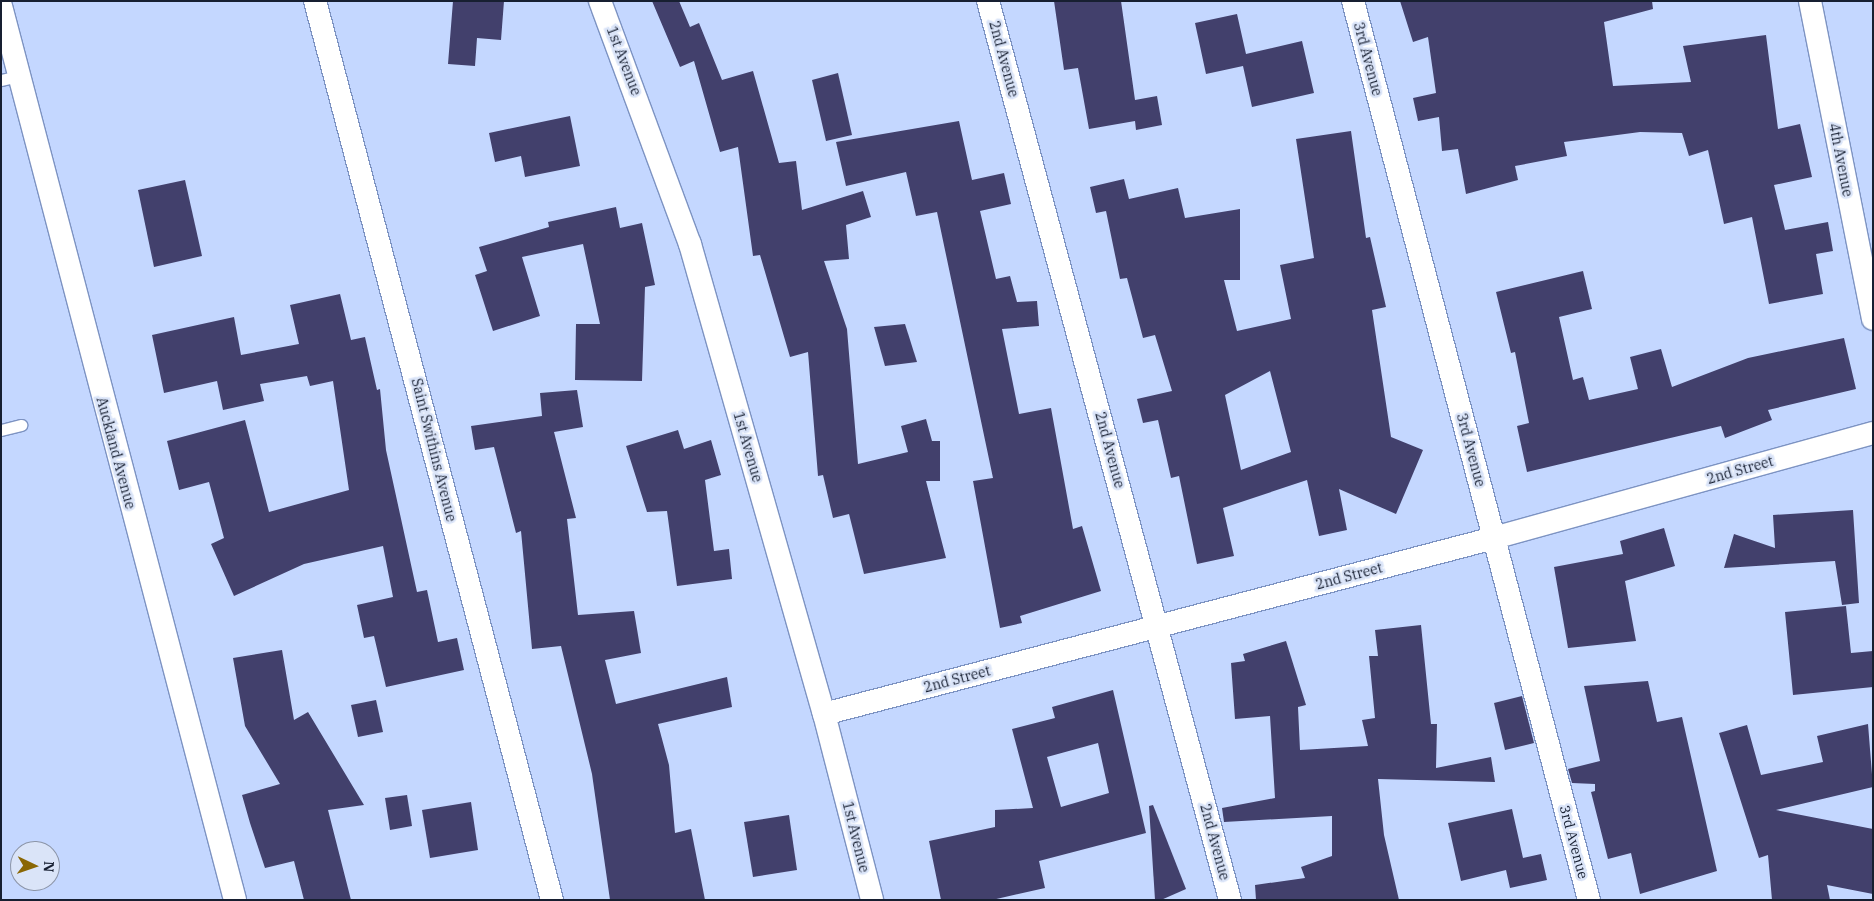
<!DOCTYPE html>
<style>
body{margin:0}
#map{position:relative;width:1874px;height:901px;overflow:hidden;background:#c4d7ff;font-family:"IBM Plex Serif",serif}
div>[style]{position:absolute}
.building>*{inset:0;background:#42406c}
.roads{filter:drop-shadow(1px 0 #7d93c2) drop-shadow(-1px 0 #7d93c2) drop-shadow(0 1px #7d93c2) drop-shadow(0 -1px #7d93c2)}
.lane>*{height:11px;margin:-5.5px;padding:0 5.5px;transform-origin:5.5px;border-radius:5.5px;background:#fff}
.street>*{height:22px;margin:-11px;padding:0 11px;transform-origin:11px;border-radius:11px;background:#fff}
span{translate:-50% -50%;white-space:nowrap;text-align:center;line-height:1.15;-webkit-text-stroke:5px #dae4f8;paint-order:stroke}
.street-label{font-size:14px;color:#171f31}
.frame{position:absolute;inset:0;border:2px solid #171f31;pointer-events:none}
.north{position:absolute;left:10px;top:841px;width:50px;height:50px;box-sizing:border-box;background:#dae4f8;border:1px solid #8c95a8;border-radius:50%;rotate:93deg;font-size:14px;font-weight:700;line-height:20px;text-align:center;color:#171f31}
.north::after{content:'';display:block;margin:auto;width:18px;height:22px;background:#8a6705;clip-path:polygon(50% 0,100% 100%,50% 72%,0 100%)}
</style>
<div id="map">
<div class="building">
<div style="clip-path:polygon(453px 1px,504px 1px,501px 40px,477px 38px,475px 66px,448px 64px)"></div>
<div style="clip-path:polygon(652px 1px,679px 1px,690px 27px,699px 23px,722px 80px,753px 71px,779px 163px,796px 161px,802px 210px,863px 191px,871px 217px,846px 225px,849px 259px,824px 261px,847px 329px,858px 464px,908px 452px,901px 426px,926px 419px,932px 441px,940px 441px,940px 481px,926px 481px,946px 558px,864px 574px,849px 514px,833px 518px,823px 475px,818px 476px,808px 352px,790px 357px,760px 255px,753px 256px,738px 147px,720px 152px,694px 61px,680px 67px)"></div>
<div style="clip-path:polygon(1054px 1px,1121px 1px,1135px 100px,1157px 96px,1162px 125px,1136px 130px,1135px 121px,1089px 129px,1078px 68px,1064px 70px)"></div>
<div style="clip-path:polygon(1400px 1px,1652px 1px,1653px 9px,1604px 22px,1613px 86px,1691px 82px,1683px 46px,1766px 35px,1778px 129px,1800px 124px,1812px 177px,1774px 185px,1785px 230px,1828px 222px,1833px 251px,1816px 254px,1823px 294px,1769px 304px,1752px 217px,1724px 224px,1708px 150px,1689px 156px,1682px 133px,1640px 132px,1564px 142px,1567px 156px,1515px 166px,1518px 180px,1466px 194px,1458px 149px,1442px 151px,1439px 117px,1418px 121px,1413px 98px,1436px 93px,1428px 37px,1413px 42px)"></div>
<div style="clip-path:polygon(1237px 14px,1246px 54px,1302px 41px,1314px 93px,1252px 107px,1243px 66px,1206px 74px,1195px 23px)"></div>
<div style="clip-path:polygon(838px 73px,852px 135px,826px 141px,812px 80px)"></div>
<div style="clip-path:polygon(570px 116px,580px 166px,525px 177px,521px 156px,495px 162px,489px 133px)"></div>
<div style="clip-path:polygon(959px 121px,972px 180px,1004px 173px,1011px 204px,980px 211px,996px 279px,1010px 276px,1017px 302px,1037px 301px,1039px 326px,1002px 329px,1019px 414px,1051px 408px,1073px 529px,1082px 526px,1101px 591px,1020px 616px,1022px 623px,1000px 628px,973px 481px,993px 478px,937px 212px,916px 216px,906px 172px,846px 186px,836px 142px)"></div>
<div style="clip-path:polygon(evenodd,1351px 131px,1366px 238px,1370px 237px,1386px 307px,1372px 310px,1391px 437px,1423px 450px,1396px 514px,1339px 489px,1347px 530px,1319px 536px,1307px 480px,1223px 508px,1234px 556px,1197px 564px,1179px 476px,1171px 478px,1158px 420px,1143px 423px,1137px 399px,1172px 391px,1155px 335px,1143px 338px,1127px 278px,1120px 279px,1106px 211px,1096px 213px,1090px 187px,1124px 179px,1129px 199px,1178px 188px,1185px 218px,1240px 209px,1240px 280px,1224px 280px,1237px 331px,1291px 319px,1280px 265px,1314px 258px,1296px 139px,1351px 131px,1270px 371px,1291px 452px,1241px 470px,1225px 395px,1270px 371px)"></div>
<div style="clip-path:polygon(185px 180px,202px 256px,154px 267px,138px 190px)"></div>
<div style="clip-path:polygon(616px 207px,620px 228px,642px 223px,655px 285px,645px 287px,642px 381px,575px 380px,576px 324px,600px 324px,583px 244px,522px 257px,540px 316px,493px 331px,475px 275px,487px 271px,479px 247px,549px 227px,548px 222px)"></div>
<div style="clip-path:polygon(1583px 271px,1592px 309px,1559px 317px,1573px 380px,1583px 377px,1589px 400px,1638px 389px,1630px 357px,1661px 349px,1672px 387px,1748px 358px,1844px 338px,1856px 389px,1768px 410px,1772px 420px,1725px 438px,1721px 426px,1527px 472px,1517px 426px,1529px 423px,1515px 352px,1511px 353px,1496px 292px)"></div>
<div style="clip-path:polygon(340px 294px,351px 340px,365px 337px,377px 390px,380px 389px,386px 450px,417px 592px,427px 590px,438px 642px,457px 638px,464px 670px,386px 687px,374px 636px,364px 638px,357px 605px,393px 597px,383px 546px,304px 564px,234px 596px,211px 544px,224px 538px,209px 482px,179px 490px,167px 441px,245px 420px,269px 512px,349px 490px,333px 381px,310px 386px,307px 376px,260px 384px,264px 401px,223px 410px,217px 381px,164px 393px,152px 335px,234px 317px,241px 355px,299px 344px,290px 305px)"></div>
<div style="clip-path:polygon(905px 324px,917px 362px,885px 366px,874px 327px)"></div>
<div style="clip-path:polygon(577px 390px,583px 427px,554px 432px,576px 518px,567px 519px,578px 615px,634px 611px,641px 653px,605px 660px,616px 704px,727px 677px,732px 707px,658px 724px,669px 765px,675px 833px,691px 829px,705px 900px,610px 900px,592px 774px,561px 646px,532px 649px,521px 531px,516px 533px,494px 447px,475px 450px,471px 426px,542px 416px,540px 393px)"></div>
<div style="clip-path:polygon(678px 430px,684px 449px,711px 440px,721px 475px,705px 480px,714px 551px,729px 549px,732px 579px,677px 586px,667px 511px,647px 512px,626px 446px)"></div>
<div style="clip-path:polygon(1853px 510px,1859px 603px,1842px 605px,1835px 561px,1724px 568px,1734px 534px,1775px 548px,1773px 515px)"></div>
<div style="clip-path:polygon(1664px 528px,1675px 566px,1625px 581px,1636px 641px,1568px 648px,1554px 567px,1623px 554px,1620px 541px)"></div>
<div style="clip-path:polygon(1846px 606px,1851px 653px,1873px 651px,1873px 687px,1793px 695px,1785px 612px)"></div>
<div style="clip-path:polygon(1421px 625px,1431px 724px,1437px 724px,1436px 768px,1491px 757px,1495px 782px,1378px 779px,1384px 835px,1399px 900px,1256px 900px,1255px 885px,1305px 878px,1301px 867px,1332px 856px,1332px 816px,1224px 822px,1222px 808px,1275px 798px,1270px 716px,1235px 719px,1231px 663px,1245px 661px,1243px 654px,1286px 641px,1306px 705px,1298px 707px,1300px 750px,1368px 746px,1362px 720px,1375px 718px,1369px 656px,1378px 656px,1375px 630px)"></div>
<div style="clip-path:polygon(282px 650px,294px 720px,308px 712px,364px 805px,328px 810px,351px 900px,304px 900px,294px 861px,265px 868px,250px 823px,242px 795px,280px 784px,245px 726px,233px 658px)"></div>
<div style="clip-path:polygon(1648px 681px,1657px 722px,1682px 717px,1717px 871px,1640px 894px,1631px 853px,1608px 859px,1591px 792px,1595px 791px,1595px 784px,1572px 783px,1568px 769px,1600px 761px,1584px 686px)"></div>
<div style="clip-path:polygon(evenodd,1113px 690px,1146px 833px,1039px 861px,1045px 888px,992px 900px,941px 900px,929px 841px,995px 827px,995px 810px,1033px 808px,1012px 729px,1055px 718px,1052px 707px,1113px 690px,1098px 743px,1109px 793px,1061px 807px,1047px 757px,1098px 743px)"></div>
<div style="clip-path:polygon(1522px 696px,1534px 743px,1505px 750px,1494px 703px)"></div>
<div style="clip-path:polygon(376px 700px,383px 732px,358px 737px,351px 705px)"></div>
<div style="clip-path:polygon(1868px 724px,1873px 787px,1776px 810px,1873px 829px,1873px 894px,1827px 885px,1830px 900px,1772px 900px,1768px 855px,1759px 858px,1719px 733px,1747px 725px,1761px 775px,1823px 762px,1817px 736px)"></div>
<div style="clip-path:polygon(407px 795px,412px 826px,390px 830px,385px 798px)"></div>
<div style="clip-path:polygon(471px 802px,478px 850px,430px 858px,422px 810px)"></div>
<div style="clip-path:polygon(1153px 805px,1186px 889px,1161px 900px,1155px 900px,1149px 806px)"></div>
<div style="clip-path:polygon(1512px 809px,1523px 858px,1541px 854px,1547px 880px,1510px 888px,1506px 870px,1461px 881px,1448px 823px)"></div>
<div style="clip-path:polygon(789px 815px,797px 870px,753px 877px,744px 822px)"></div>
</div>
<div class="roads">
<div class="lane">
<div style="left:1px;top:80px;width:17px;rotate:-13deg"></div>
<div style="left:1px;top:430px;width:21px;rotate:-14deg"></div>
</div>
<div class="street">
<div style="left:315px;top:1px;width:930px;rotate:75.23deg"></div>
<div style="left:600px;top:1px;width:259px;rotate:69.7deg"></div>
<div style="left:690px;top:244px;width:489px;rotate:74.1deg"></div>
<div style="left:824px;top:714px;width:192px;rotate:75.5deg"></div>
<div style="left:988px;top:1px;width:931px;rotate:74.93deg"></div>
<div style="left:1353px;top:1px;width:929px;rotate:75.29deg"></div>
<div style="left:1810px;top:1px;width:324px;rotate:78.8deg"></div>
<div style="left:1px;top:6px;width:924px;rotate:75.33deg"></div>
<div style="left:824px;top:714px;width:693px;rotate:-14.72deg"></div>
<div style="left:1494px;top:538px;width:393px;rotate:-15.5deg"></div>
</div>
</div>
<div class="street-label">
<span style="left:1004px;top:59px;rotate:75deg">2nd Avenue</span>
<span style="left:1368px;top:59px;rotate:75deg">3rd Avenue</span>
<span style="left:624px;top:61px;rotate:69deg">1st Avenue</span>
<span style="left:1841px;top:160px;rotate:79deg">4th Avenue</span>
<span style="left:748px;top:447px;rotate:74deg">1st Avenue</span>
<span style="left:434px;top:450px;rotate:76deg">Saint Swithins Avenue</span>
<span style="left:1110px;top:450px;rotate:75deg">2nd Avenue</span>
<span style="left:1471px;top:450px;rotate:75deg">3rd Avenue</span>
<span style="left:116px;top:453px;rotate:75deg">Auckland Avenue</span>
<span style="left:1740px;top:470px;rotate:-16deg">2nd Street</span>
<span style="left:1349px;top:576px;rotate:-15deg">2nd Street</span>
<span style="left:957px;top:679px;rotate:-15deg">2nd Street</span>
<span style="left:856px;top:837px;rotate:76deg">1st Avenue</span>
<span style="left:1215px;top:842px;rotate:75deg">2nd Avenue</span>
<span style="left:1574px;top:842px;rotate:75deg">3rd Avenue</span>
</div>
<div class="frame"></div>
<div class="north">N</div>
</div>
